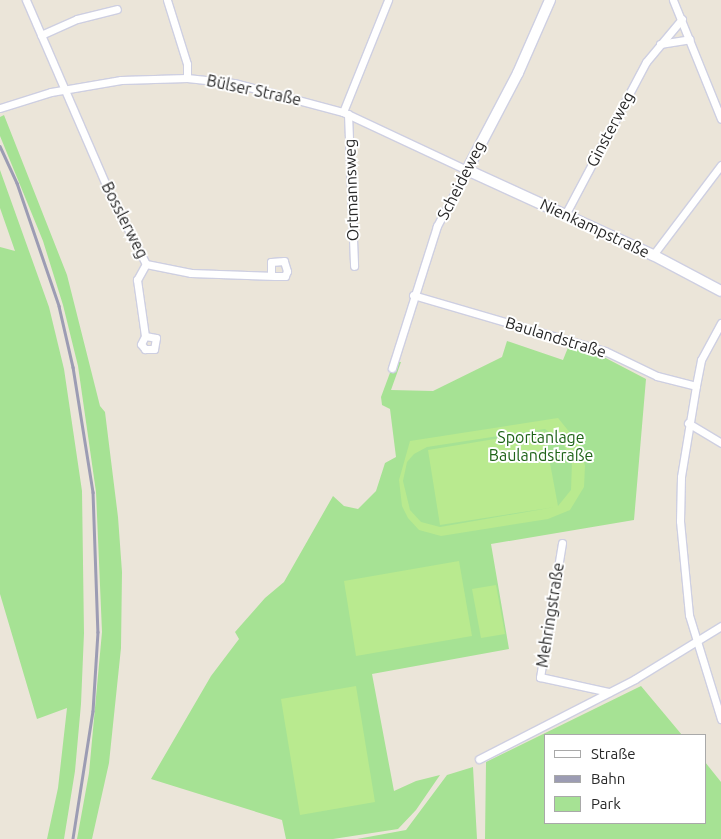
<!DOCTYPE html>
<meta charset="utf-8">
<style>
body{margin:0}
#map{position:relative;width:721px;height:839px;overflow:hidden;background:#ebe5d9;font-family:Ubuntu,sans-serif}
div>[style]{position:absolute}
.green>*{inset:0;background:#a6e294}
.pitch>*{inset:0;background:#b9ea8f}
.roads{filter:drop-shadow(1px 0 #cecfe1) drop-shadow(-1px 0 #cecfe1) drop-shadow(0 1px #cecfe1) drop-shadow(0 -1px #cecfe1)}
.street>*{height:7px;margin:-3.5px;padding:0 3.5px;transform-origin:3.5px;border-radius:3.5px;background:#fff}
.secondary>*{height:10px;margin:-5px;padding:0 5px;transform-origin:5px;border-radius:5px;background:#fff}
.rail>*{height:2.5px;margin:-1.25px;padding:0 1.25px;transform-origin:1.25px;border-radius:1.25px;background:#9c9cb3}
span{translate:-50% -50%;white-space:nowrap;text-align:center;line-height:1.15;-webkit-text-stroke:4px #fff;paint-order:stroke}
.street-label{font-size:16px;color:#282828}
.park-label{font-size:16px;color:#1f6418}
.legend{position:absolute;left:544px;top:734px;width:162px;height:90px;box-sizing:border-box;background:#fff;border:1px solid #a9a9a9;margin:0;padding:6px 9px;list-style:none;font-size:15px;color:#282828}
.legend li{display:flex;align-items:center;gap:10px;height:25px}
.legend b{width:25px;border:1px solid #a9a9a9}
</style>
<div id="map">
<div class="green">
<div style="clip-path:polygon(4px 115px,67px 275px,100px 406px,105px 412px,118px 517px,122px 572px,121px 648px,109px 763px,92px 839px,77px 839px,89px 773px,102px 632px,96px 492px,78px 366px,63px 305px,43px 241px,0 136px,0 117px)"></div>
<div style="clip-path:polygon(0 170px,49px 307px,64px 369px,82px 491px,84px 633px,81px 704px,75px 771px,64px 839px,47px 839px,58px 788px,67px 708px,37px 719px,0 594px,0 247px,15px 251px,0 208px)"></div>
<div style="clip-path:polygon(507px 341px,563px 360px,569px 345px,598px 354px,646px 379px,634px 520px,491px 544px,509px 649px,372px 674px,394px 791px,416px 781px,440px 775px,416px 810px,398px 829px,333px 839px,286px 839px,282px 820px,151px 779px,211px 676px,239px 639px,235px 632px,265px 598px,284px 582px,333px 496px,344px 506px,358px 509px,376px 491px,385px 463px,396px 457px,390px 409px,382px 405px,381px 397px,394px 362px,401px 362px,391px 390px,433px 391px,502px 357px)"></div>
<div style="clip-path:polygon(641px 686px,682px 735px,545px 735px,545px 823px,705px 823px,705px 762px,721px 782px,721px 839px,485px 839px,486px 762px)"></div>
<div style="clip-path:polygon(473px 767px,477px 839px,357px 839px,406px 830px,447px 775px)"></div>
</div>
<div class="pitch">
<div style="clip-path:polygon(evenodd,558px 418px,580px 445px,585px 466px,584px 487px,570px 510px,548px 519px,441px 536px,419px 530px,408px 518px,402px 506px,399px 480px,410px 441px,558px 418px,545px 429px,562px 441px,572px 462px,571px 490px,558px 506px,544px 431px,428px 450px,440px 525px,555px 507px,440px 527px,421px 522px,410px 510px,403px 481px,407px 462px,414px 454px,427px 447px,545px 429px)"></div>
<div style="clip-path:polygon(459px 561px,472px 636px,356px 656px,344px 581px)"></div>
<div style="clip-path:polygon(496px 585px,505px 634px,481px 638px,472px 589px)"></div>
<div style="clip-path:polygon(356px 686px,375px 802px,300px 815px,281px 699px)"></div>
</div>
<div class="roads">
<div class="street">
<div style="left:26px;top:0;width:209px;rotate:66.6deg"></div>
<div style="left:109px;top:192px;width:81px;rotate:62.8deg"></div>
<div style="left:146px;top:264px;width:46px;rotate:11.3deg"></div>
<div style="left:191px;top:273px;width:84px;rotate:2deg"></div>
<div style="left:275px;top:276px;width:10px"></div>
<div style="left:285px;top:276px;width:5px;rotate:-68deg"></div>
<div style="left:287px;top:271px;width:10px;rotate:-107deg"></div>
<div style="left:284px;top:261px;width:13px;rotate:176deg"></div>
<div style="left:271px;top:262px;width:13px;rotate:90deg"></div>
<div style="left:167px;top:0;width:67px;rotate:72.6deg"></div>
<div style="left:187px;top:64px;width:14px;rotate:90deg"></div>
<div style="left:673px;top:0;width:128px;rotate:68deg"></div>
<div style="left:41px;top:35px;width:39px;rotate:-24deg"></div>
<div style="left:77px;top:19px;width:41px;rotate:-14deg"></div>
<div style="left:660px;top:44px;width:30px;rotate:-9deg"></div>
<div style="left:0;top:108px;width:53px;rotate:-17.4deg"></div>
<div style="left:51px;top:92px;width:71px;rotate:-9.7deg"></div>
<div style="left:121px;top:80px;width:66px;rotate:-1.7deg"></div>
<div style="left:187px;top:78px;width:47px;rotate:6.1deg"></div>
<div style="left:234px;top:83px;width:113px;rotate:14.9deg"></div>
<div style="left:343px;top:112px;width:137px;rotate:25.1deg"></div>
<div style="left:467px;top:170px;width:64px;rotate:118.2deg"></div>
<div style="left:437px;top:226px;width:149px;rotate:107.6deg"></div>
<div style="left:343px;top:112px;width:121px;rotate:-68.1deg"></div>
<div style="left:348px;top:114px;width:152px;rotate:87.7deg"></div>
<div style="left:565px;top:215px;width:173px;rotate:-62.1deg"></div>
<div style="left:646px;top:62px;width:56px;rotate:-50.1deg"></div>
<div style="left:653px;top:255px;width:113px;rotate:-52.9deg"></div>
<div style="left:413px;top:295px;width:200px;rotate:16.3deg"></div>
<div style="left:605px;top:351px;width:58px;rotate:25.7deg"></div>
<div style="left:657px;top:376px;width:40px;rotate:14.4deg"></div>
<div style="left:721px;top:323px;width:42px;rotate:118.4deg"></div>
<div style="left:701px;top:360px;width:26px;rotate:101deg"></div>
<div style="left:696px;top:386px;width:92px;rotate:99.4deg"></div>
<div style="left:681px;top:477px;width:44px;rotate:91.3deg"></div>
<div style="left:680px;top:521px;width:94px;rotate:84.5deg"></div>
<div style="left:689px;top:615px;width:109px;rotate:72.9deg"></div>
<div style="left:145px;top:336px;width:11px;rotate:10deg"></div>
<div style="left:156px;top:338px;width:11px;rotate:100deg"></div>
<div style="left:154px;top:349px;width:9px;rotate:180deg"></div>
<div style="left:145px;top:349px;width:6px;rotate:-129deg"></div>
<div style="left:141px;top:344px;width:9px;rotate:-63deg"></div>
<div style="left:145px;top:336px;width:57px;rotate:-98.1deg"></div>
<div style="left:137px;top:280px;width:18px;rotate:-61deg"></div>
<div style="left:688px;top:423px;width:39px;rotate:31deg"></div>
<div style="left:562px;top:543px;width:136px;rotate:99.3deg"></div>
<div style="left:540px;top:677px;width:71px;rotate:12.3deg"></div>
<div style="left:479px;top:759px;width:175px;rotate:-27.1deg"></div>
<div style="left:635px;top:679px;width:101px;rotate:-31.6deg"></div>
</div>
<div class="secondary">
<div style="left:550px;top:0;width:80px;rotate:113.7deg"></div>
<div style="left:518px;top:73px;width:110px;rotate:117.7deg"></div>
<div style="left:467px;top:170px;width:205px;rotate:24.6deg"></div>
<div style="left:653px;top:255px;width:77px;rotate:27.9deg"></div>
</div>
</div>
<div class="rail">
<div style="left:0;top:146px;width:41px;rotate:65.3deg"></div>
<div style="left:17px;top:183px;width:130px;rotate:71.1deg"></div>
<div style="left:59px;top:306px;width:63px;rotate:77.1deg"></div>
<div style="left:73px;top:367px;width:127px;rotate:80.9deg"></div>
<div style="left:93px;top:492px;width:140px;rotate:88deg"></div>
<div style="left:98px;top:632px;width:79px;rotate:93.6deg"></div>
<div style="left:93px;top:711px;width:130px;rotate:98.9deg"></div>
</div>
<div class="street-label">
<span style="left:254px;top:90px;rotate:12deg">Bülser Straße</span>
<span style="left:610px;top:129px;rotate:-62deg">Ginsterweg</span>
<span style="left:461px;top:180px;rotate:-63deg">Scheideweg</span>
<span style="left:351px;top:190px;rotate:-92deg">Ortmannsweg</span>
<span style="left:125px;top:220px;rotate:63deg">Bosslerweg</span>
<span style="left:595px;top:228px;rotate:25deg">Nienkampstraße</span>
<span style="left:556px;top:337px;rotate:17deg">Baulandstraße</span>
<span style="left:550px;top:615px;rotate:-81deg">Mehringstraße</span>
</div>
<div class="park-label">
<span style="left:541px;top:446px">Sportanlage<br>Baulandstraße</span>
</div>
<ul class="legend">
<li><b style="height:6px;background:#fff"></b>Straße</li>
<li><b style="height:6px;background:#9c9cb3"></b>Bahn</li>
<li><b style="height:14px;background:#a6e294"></b>Park</li>
</ul>
</div>
